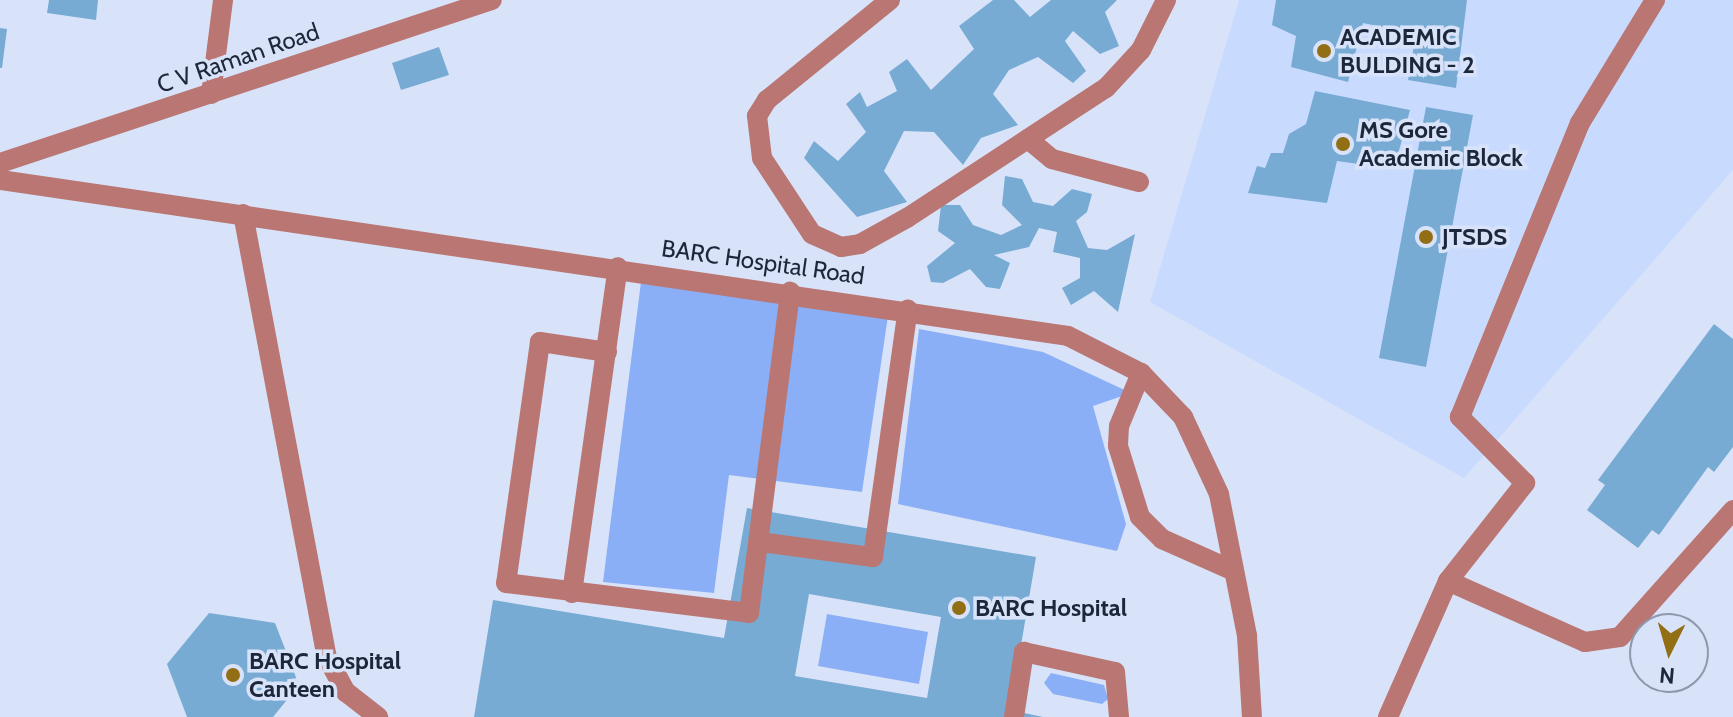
<!DOCTYPE html>
<style>
body{margin:0}
#map{position:relative;width:1733px;height:717px;overflow:hidden;background:#d8e3f9;font-family:Cabin,sans-serif}
div>[style]{position:absolute}
.built>*{inset:0;background:#c8dbff}
.green>*{inset:0;background:#8baff6}
.building>*{inset:0;background:#78abd4}
.minor>*{height:20px;margin:-10px;padding:0 10px;transform-origin:10px;border-radius:10px;background:#ba7672}
.dots>*{width:22px;height:22px;translate:-50% -50%;box-sizing:border-box;border:4px solid #d8e3f9;border-radius:50%}
span{translate:-50% -50%;white-space:nowrap;text-align:center;line-height:1.15;-webkit-text-stroke:7px #d8e3f9;paint-order:stroke}
.poi-label{font-size:24px;color:#1d273c;font-weight:700}
.left{translate:0 -50%;text-align:left}
.street-label{font-size:24px;color:#1d273c}
.north{position:absolute;left:1629px;top:613px;width:80px;height:80px;box-sizing:border-box;background:#d8e3f9;border:2px solid #8d98ad;border-radius:50%;rotate:185deg;font-size:22px;font-weight:700;line-height:32px;text-align:center;color:#1d273c}
.north::after{content:'';display:block;margin:auto;width:28px;height:36px;background:#926e15;clip-path:polygon(50% 0,100% 100%,50% 72%,0 100%)}
</style>
<div id="map">
<div class="built">
<div style="clip-path:polygon(1239px 0,1733px 0,1733px 170px,1464px 478px,1150px 302px)"></div>
</div>
<div class="green">
<div style="clip-path:polygon(641px 282px,888px 316px,862px 492px,729px 475px,714px 593px,603px 582px)"></div>
<div style="clip-path:polygon(919px 329px,1043px 352px,1131px 393px,1093px 406px,1126px 524px,1117px 551px,898px 504px)"></div>
<div style="clip-path:polygon(827px 614px,928px 632px,919px 684px,818px 666px)"></div>
<div style="clip-path:polygon(1051px 673px,1104px 685px,1108px 699px,1102px 704px,1053px 694px,1044px 683px)"></div>
</div>
<div class="building">
<div style="clip-path:polygon(49px 0,98px 0,96px 20px,47px 13px)"></div>
<div style="clip-path:polygon(993px 0,1014px 0,1030px 17px,1051px 0,1117px 0,1105px 12px,1119px 46px,1100px 54px,1073px 31px,1065px 41px,1086px 71px,1073px 83px,1038px 57px,1009px 70px,993px 94px,1018px 125px,981px 138px,963px 165px,934px 132px,904px 131px,884px 171px,907px 202px,857px 217px,804px 158px,814px 141px,838px 161px,866px 132px,846px 104px,860px 92px,867px 107px,897px 91px,889px 72px,907px 59px,931px 90px,974px 49px,959px 26px)"></div>
<div style="clip-path:polygon(1276px 0,1467px 0,1456px 88px,1408px 80px,1416px 34px,1363px 23px,1348px 82px,1291px 67px,1296px 36px,1272px 25px)"></div>
<div style="clip-path:polygon(0 28px,7px 29px,2px 68px,0 68px)"></div>
<div style="clip-path:polygon(439px 47px,449px 75px,401px 90px,392px 63px)"></div>
<div style="clip-path:polygon(1315px 91px,1410px 110px,1394px 169px,1337px 161px,1327px 203px,1248px 193px,1257px 166px,1265px 168px,1271px 153px,1283px 153px,1289px 134px,1306px 124px)"></div>
<div style="clip-path:polygon(1426px 107px,1473px 115px,1426px 367px,1379px 358px)"></div>
<div style="clip-path:polygon(1005px 176px,1022px 179px,1033px 202px,1053px 206px,1072px 189px,1092px 194px,1087px 212px,1076px 221px,1088px 248px,1107px 250px,1135px 234px,1118px 312px,1094px 291px,1071px 305px,1062px 288px,1080px 278px,1080px 258px,1053px 252px,1057px 232px,1039px 228px,1029px 247px,994px 255px,1010px 263px,1000px 289px,986px 287px,970px 269px,943px 283px,931px 282px,927px 266px,955px 243px,938px 231px,941px 205px,960px 205px,973px 225px,1001px 235px,1022px 225px,1002px 205px)"></div>
<div style="clip-path:polygon(1714px 324px,1733px 339px,1733px 447px,1714px 472px,1708px 467px,1659px 535px,1652px 530px,1638px 548px,1587px 510px,1605px 485px,1598px 480px)"></div>
<div style="clip-path:polygon(evenodd,747px 508px,1036px 557px,1010px 710px,1043px 717px,474px 717px,493px 600px,724px 638px,747px 508px,809px 594px,941px 617px,927px 698px,795px 676px,809px 594px)"></div>
<div style="clip-path:polygon(209px 613px,275px 623px,299px 685px,273px 717px,187px 717px,167px 664px)"></div>
</div>
<div class="minor">
<div style="left:890px;top:0;width:159px;rotate:140.9deg"></div>
<div style="left:767px;top:100px;width:19px;rotate:122deg"></div>
<div style="left:757px;top:116px;width:42px;rotate:83.2deg"></div>
<div style="left:762px;top:158px;width:91px;rotate:56.7deg"></div>
<div style="left:812px;top:234px;width:32px;rotate:24deg"></div>
<div style="left:841px;top:247px;width:19px;rotate:-9deg"></div>
<div style="left:860px;top:244px;width:54px;rotate:-29deg"></div>
<div style="left:907px;top:218px;width:238px;rotate:-33.2deg"></div>
<div style="left:1106px;top:88px;width:52px;rotate:-47.4deg"></div>
<div style="left:1141px;top:50px;width:56px;rotate:-63.4deg"></div>
<div style="left:211px;top:94px;width:95px;rotate:-82.7deg"></div>
<div style="left:1028px;top:139px;width:31px;rotate:40deg"></div>
<div style="left:1052px;top:159px;width:90px;rotate:14.8deg"></div>
<div style="left:0;top:163px;width:518px;rotate:-18.33deg"></div>
<div style="left:0;top:180px;width:1079px;rotate:8.31deg"></div>
<div style="left:1068px;top:336px;width:82px;rotate:26.9deg"></div>
<div style="left:1141px;top:373px;width:61px;rotate:46.3deg"></div>
<div style="left:1183px;top:417px;width:85px;rotate:64.9deg"></div>
<div style="left:1219px;top:494px;width:145px;rotate:78.8deg"></div>
<div style="left:1247px;top:636px;width:81px;rotate:86.5deg"></div>
<div style="left:243px;top:214px;width:451px;rotate:79.3deg"></div>
<div style="left:327px;top:657px;width:40px;rotate:62deg"></div>
<div style="left:346px;top:692px;width:41px;rotate:38deg"></div>
<div style="left:607px;top:352px;width:68px;rotate:-171.5deg"></div>
<div style="left:540px;top:342px;width:243px;rotate:98deg"></div>
<div style="left:506px;top:583px;width:245px;rotate:7deg"></div>
<div style="left:749px;top:613px;width:324px;rotate:-82.7deg"></div>
<div style="left:1141px;top:373px;width:57px;rotate:112.5deg"></div>
<div style="left:1119px;top:426px;width:20px;rotate:93deg"></div>
<div style="left:1118px;top:446px;width:74px;rotate:72.8deg"></div>
<div style="left:1140px;top:517px;width:31px;rotate:45deg"></div>
<div style="left:1162px;top:539px;width:79px;rotate:24deg"></div>
<div style="left:760px;top:542px;width:114px;rotate:7.6deg"></div>
<div style="left:873px;top:557px;width:250px;rotate:-82deg"></div>
<div style="left:1448px;top:581px;width:150px;rotate:24deg"></div>
<div style="left:1585px;top:642px;width:35px;rotate:-8deg"></div>
<div style="left:1620px;top:637px;width:170px;rotate:-48.3deg"></div>
<div style="left:572px;top:593px;width:329px;rotate:-82deg"></div>
<div style="left:1014px;top:717px;width:66px;rotate:-81.3deg"></div>
<div style="left:1024px;top:652px;width:93px;rotate:12.4deg"></div>
<div style="left:1115px;top:672px;width:45px;rotate:84.9deg"></div>
<div style="left:1388px;top:717px;width:149px;rotate:-66.2deg"></div>
<div style="left:1448px;top:581px;width:125px;rotate:-51.8deg"></div>
<div style="left:1525px;top:483px;width:93px;rotate:-134.6deg"></div>
<div style="left:1460px;top:417px;width:318px;rotate:-67.8deg"></div>
<div style="left:1580px;top:123px;width:144px;rotate:-58.6deg"></div>
</div>
<div class="dots">
<div style="left:1324px;top:51px;background:#926e15"></div>
<div style="left:1343px;top:144px;background:#926e15"></div>
<div style="left:1426px;top:237px;background:#926e15"></div>
<div style="left:959px;top:608px;background:#926e15"></div>
<div style="left:233px;top:675px;background:#926e15"></div>
</div>
<div class="poi-label">
<span class="left" style="left:1340px;top:51px">ACADEMIC<br>BULDING - 2</span>
<span class="left" style="left:1359px;top:144px">MS Gore<br>Academic Block</span>
<span class="left" style="left:1442px;top:237px">JTSDS</span>
<span class="left" style="left:975px;top:608px">BARC Hospital</span>
<span class="left" style="left:249px;top:675px">BARC Hospital<br>Canteen</span>
</div>
<div class="street-label">
<span style="left:238px;top:58px;rotate:-19deg">C V Raman Road</span>
<span style="left:763px;top:262px;rotate:8deg">BARC Hospital Road</span>
</div>
<div class="north">N</div>
</div>
